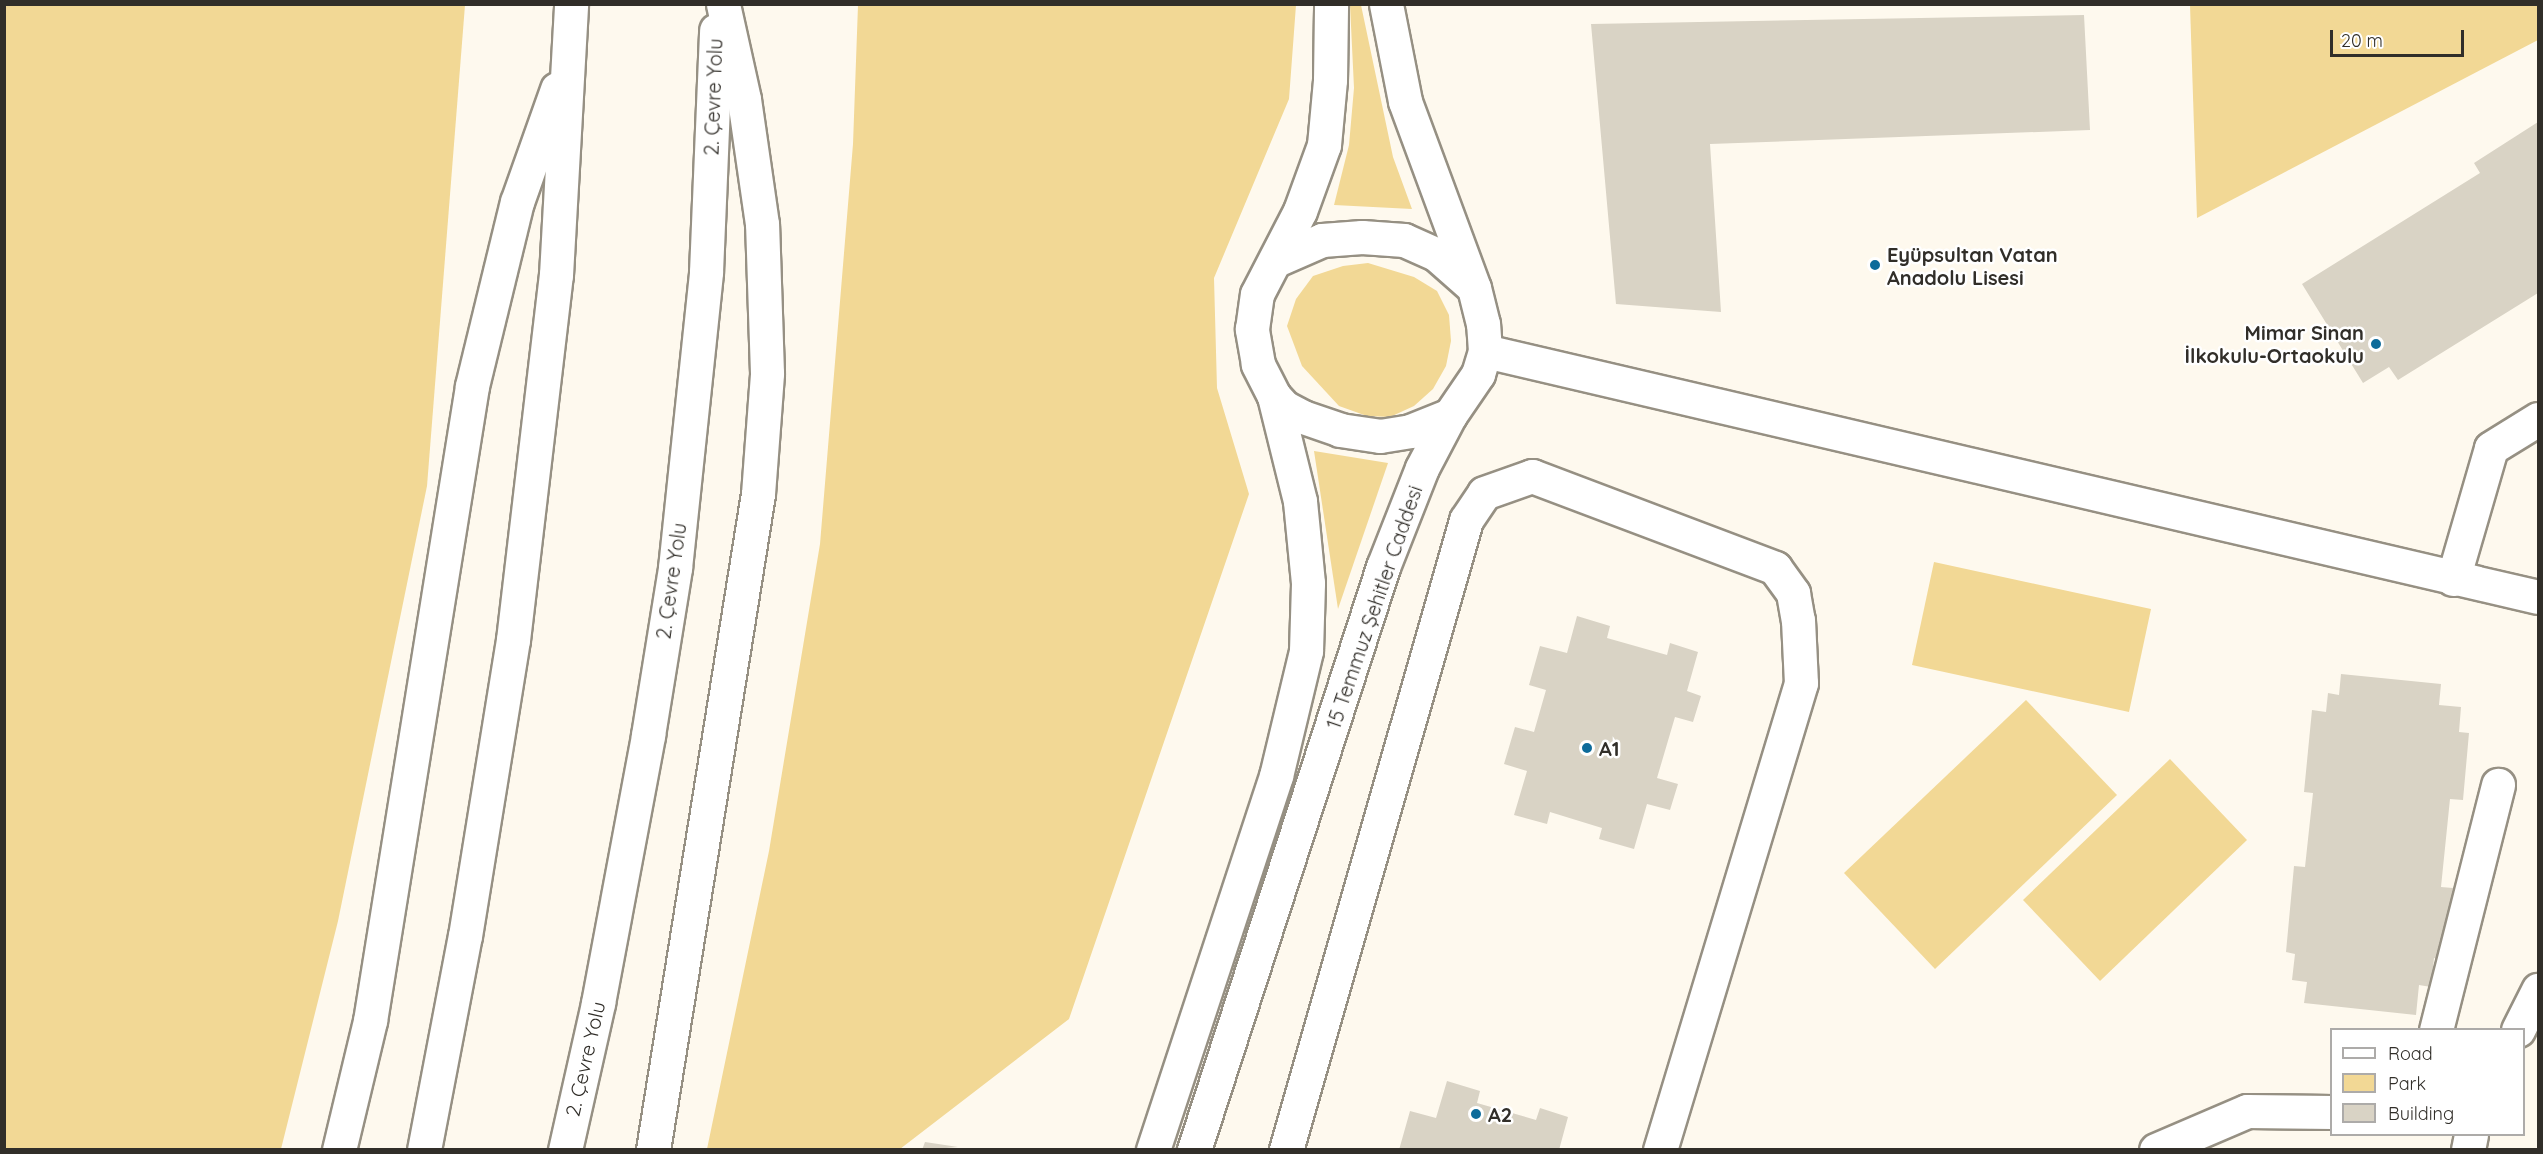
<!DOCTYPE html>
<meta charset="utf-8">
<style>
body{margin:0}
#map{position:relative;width:2543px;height:1154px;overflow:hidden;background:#fef9ee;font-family:Quicksand,sans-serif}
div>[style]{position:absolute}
.green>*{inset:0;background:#f2d895}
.building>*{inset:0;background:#d9d3c5}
.roads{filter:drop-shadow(2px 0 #969083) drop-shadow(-2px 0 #969083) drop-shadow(0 2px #969083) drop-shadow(0 -2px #969083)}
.minor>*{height:33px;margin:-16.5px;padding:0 16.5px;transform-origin:16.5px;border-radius:16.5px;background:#fff}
.major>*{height:33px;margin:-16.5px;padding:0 16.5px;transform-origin:16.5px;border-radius:16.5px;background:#fff}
.highway>*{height:33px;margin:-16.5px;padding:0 16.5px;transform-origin:16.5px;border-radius:16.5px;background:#fff}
.dots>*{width:16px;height:16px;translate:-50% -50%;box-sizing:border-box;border:3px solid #fff;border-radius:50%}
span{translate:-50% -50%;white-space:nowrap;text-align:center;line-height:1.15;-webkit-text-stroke:5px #fff;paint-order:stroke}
.street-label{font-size:20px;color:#312e29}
.poi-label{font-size:20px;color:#312e29;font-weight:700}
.left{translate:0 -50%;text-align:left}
.right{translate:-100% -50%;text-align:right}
.frame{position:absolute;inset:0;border:6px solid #312e29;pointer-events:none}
.legend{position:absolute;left:2330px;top:1028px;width:195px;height:108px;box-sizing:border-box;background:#fff;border:2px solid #adaba9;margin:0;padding:8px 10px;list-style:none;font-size:18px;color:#312e29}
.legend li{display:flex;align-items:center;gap:12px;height:30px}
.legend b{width:30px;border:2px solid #adaba9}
.scale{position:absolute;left:2330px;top:30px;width:134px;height:27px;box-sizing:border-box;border:3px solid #312e29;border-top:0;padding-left:8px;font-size:18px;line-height:21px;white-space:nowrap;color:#312e29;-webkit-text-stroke:4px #fff;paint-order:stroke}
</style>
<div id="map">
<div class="green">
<div style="clip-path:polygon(5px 4px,465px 5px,427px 486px,338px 921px,281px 1149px,5px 1149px)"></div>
<div style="clip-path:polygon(858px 5px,1296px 5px,1289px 99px,1214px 278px,1217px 388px,1249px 494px,1069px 1019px,900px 1149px,707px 1149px,769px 851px,820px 544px,853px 144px)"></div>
<div style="clip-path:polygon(1350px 5px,1361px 5px,1393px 157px,1412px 209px,1334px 205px,1349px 145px,1354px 88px)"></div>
<div style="clip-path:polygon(2190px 5px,2538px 5px,2538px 40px,2197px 218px)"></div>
<div style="clip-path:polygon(1368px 263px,1414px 277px,1437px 291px,1449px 315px,1451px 341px,1446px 366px,1433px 389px,1414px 406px,1390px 417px,1367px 416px,1339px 406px,1302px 366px,1287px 326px,1296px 299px,1313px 276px,1343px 266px)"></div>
<div style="clip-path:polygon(1314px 451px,1388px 463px,1338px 609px)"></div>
<div style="clip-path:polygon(1934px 562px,2151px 609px,2129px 712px,1912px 665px)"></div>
<div style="clip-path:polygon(2026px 700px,2117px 795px,1935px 969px,1844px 873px)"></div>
<div style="clip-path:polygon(2170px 759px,2247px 840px,2100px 981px,2023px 900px)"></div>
</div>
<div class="building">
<div style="clip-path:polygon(2084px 15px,2090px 130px,1710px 144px,1721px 312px,1616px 304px,1591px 24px)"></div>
<div style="clip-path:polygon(2538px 122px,2538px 293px,2398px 380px,2389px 367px,2363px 383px,2302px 284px,2480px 173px,2474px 163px)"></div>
<div style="clip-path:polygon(1577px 616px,1610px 626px,1607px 638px,1667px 655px,1670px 643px,1698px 652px,1687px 691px,1701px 696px,1693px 722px,1675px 717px,1657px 778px,1678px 784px,1670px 810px,1647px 804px,1634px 849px,1599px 839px,1602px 828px,1550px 812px,1547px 824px,1514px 815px,1527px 771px,1504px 764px,1515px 727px,1534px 732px,1546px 690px,1529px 685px,1540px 646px,1567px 653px)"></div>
<div style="clip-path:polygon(2341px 674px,2441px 684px,2439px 705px,2461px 707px,2459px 732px,2469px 733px,2463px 800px,2450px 799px,2441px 887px,2453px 888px,2445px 960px,2434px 958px,2431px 987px,2419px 985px,2416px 1015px,2304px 1003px,2307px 982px,2292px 980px,2295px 954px,2286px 952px,2294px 866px,2305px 867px,2313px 793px,2304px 792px,2312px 710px,2326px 712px,2328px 693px,2339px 695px)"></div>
<div style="clip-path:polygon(1447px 1081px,1480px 1091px,1477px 1103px,1536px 1120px,1540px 1108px,1568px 1117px,1559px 1150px,1399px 1150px,1410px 1111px,1436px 1118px)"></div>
<div style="clip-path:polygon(925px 1142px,958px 1147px,922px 1150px)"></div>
</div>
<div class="roads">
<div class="minor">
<div style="left:1485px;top:351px;width:1081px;rotate:13.15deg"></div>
<div style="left:2453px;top:579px;width:136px;rotate:-73.8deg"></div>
<div style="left:2491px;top:448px;width:55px;rotate:-31.7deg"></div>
<div style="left:2436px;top:1030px;width:253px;rotate:-75.8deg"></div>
<div style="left:2518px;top:1030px;width:45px;rotate:-63.4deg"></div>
<div style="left:1286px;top:1150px;width:655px;rotate:-74.05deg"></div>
<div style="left:1466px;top:520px;width:32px;rotate:-56deg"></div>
<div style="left:1484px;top:493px;width:51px;rotate:-19.5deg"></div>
<div style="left:1532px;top:476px;width:260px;rotate:20.7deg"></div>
<div style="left:1775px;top:568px;width:31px;rotate:54deg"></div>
<div style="left:1793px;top:593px;width:27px;rotate:80deg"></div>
<div style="left:1798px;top:620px;width:63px;rotate:87.3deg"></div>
<div style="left:1801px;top:683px;width:488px;rotate:106.8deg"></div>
<div style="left:2156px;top:1150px;width:99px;rotate:-23.2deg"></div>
<div style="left:2247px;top:1111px;width:85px;rotate:0.7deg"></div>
<div style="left:2468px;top:1150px;width:16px;rotate:-79deg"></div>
</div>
<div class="major">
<div style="left:1276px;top:260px;width:50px;rotate:-23.5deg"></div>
<div style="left:1322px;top:240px;width:40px;rotate:-4.3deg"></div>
<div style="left:1362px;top:237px;width:42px;rotate:4.1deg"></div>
<div style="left:1404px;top:240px;width:35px;rotate:24deg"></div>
<div style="left:1436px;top:254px;width:45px;rotate:41.4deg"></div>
<div style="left:1274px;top:396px;width:15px;rotate:48deg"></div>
<div style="left:1284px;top:407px;width:21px;rotate:28deg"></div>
<div style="left:1303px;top:417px;width:39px;rotate:19deg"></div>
<div style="left:1340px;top:430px;width:40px;rotate:8.5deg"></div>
<div style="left:1380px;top:436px;width:30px;rotate:-9deg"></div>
<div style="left:1410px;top:431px;width:43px;rotate:-21.8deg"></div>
<div style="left:1153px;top:1150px;width:394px;rotate:-71.8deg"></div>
<div style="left:1276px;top:776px;width:129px;rotate:-76.5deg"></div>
<div style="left:1306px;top:651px;width:68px;rotate:-88.3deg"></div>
<div style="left:1308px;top:583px;width:82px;rotate:-95.6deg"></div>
<div style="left:1300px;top:501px;width:108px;rotate:-103.9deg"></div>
<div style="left:1274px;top:396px;width:36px;rotate:-117deg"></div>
<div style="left:1258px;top:364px;width:36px;rotate:-100deg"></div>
<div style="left:1252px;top:329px;width:35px;rotate:-82deg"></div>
<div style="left:1257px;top:294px;width:93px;rotate:-62.6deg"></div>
<div style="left:1300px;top:211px;width:70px;rotate:-70deg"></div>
<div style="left:1324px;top:145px;width:65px;rotate:-84.7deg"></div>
<div style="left:1330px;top:80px;width:76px;rotate:-89.2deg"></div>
<div style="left:1194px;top:1150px;width:613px;rotate:-72.04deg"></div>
<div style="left:1383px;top:567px;width:106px;rotate:-68.5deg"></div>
<div style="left:1422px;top:468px;width:60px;rotate:-62.2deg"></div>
<div style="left:1450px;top:415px;width:50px;rotate:-55.7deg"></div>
<div style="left:1478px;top:374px;width:24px;rotate:-73deg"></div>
<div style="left:1485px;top:351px;width:27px;rotate:-94deg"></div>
<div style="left:1483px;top:324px;width:37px;rotate:-104deg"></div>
<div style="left:1474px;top:288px;width:199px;rotate:-110.3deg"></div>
<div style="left:1405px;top:101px;width:99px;rotate:-101.1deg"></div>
</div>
<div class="highway">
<div style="left:339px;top:1150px;width:133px;rotate:-76.5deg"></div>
<div style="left:370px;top:1021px;width:643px;rotate:-80.87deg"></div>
<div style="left:472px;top:386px;width:189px;rotate:-76.3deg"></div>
<div style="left:517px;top:202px;width:120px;rotate:-70.5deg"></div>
<div style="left:424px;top:1150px;width:218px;rotate:-79.2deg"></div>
<div style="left:465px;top:936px;width:300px;rotate:-80.8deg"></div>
<div style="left:513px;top:640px;width:368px;rotate:-83.3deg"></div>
<div style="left:556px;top:275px;width:271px;rotate:-86.8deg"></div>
<div style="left:565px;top:1150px;width:151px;rotate:-77.3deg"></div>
<div style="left:598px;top:1003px;width:273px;rotate:-79.4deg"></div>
<div style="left:648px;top:735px;width:169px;rotate:-80.8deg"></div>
<div style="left:675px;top:568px;width:298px;rotate:-84deg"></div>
<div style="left:706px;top:272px;width:242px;rotate:-87.6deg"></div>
<div style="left:653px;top:1150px;width:664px;rotate:-80.91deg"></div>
<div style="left:758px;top:494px;width:121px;rotate:-85.7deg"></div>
<div style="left:767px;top:373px;width:149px;rotate:-91.9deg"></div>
<div style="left:762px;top:224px;width:126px;rotate:-98.2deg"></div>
<div style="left:744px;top:99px;width:97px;rotate:-102.5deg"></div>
</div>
</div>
<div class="dots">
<div style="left:1875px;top:265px;background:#0d6b9a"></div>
<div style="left:2376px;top:344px;background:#0d6b9a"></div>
<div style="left:1587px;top:748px;background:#0d6b9a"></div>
<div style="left:1476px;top:1114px;background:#0d6b9a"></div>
</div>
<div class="street-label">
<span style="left:713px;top:97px;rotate:-88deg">2. Çevre Yolu</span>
<span style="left:671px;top:581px;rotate:-82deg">2. Çevre Yolu</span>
<span style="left:1374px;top:607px;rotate:-71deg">15 Temmuz Şehitler Caddesi</span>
<span style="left:585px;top:1059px;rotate:-77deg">2. Çevre Yolu</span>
</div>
<div class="poi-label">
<span class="left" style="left:1887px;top:266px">Eyüpsultan Vatan<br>Anadolu Lisesi</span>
<span class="right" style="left:2364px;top:344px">Mimar Sinan<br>İlkokulu-Ortaokulu</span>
<span class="left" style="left:1599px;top:748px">A1</span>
<span class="left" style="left:1488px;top:1114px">A2</span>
</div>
<div class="frame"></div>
<ul class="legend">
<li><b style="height:8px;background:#fff"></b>Road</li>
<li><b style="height:16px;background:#f2d895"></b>Park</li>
<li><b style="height:16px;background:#d9d3c5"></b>Building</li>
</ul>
<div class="scale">20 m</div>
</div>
